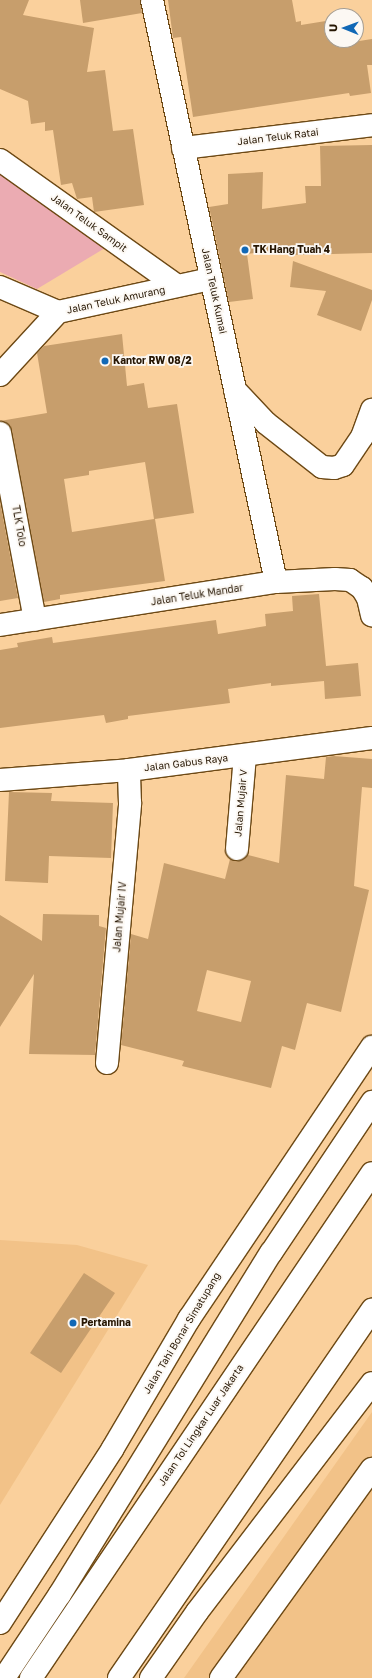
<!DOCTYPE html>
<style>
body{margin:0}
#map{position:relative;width:372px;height:1678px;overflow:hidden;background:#fad09c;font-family:"Golos Text",sans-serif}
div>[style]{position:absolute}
.built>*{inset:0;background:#f2c288}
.green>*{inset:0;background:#ebabb2}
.building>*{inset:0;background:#c79e6c}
.roads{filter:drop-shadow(1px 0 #6d4915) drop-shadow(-1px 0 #6d4915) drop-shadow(0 1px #6d4915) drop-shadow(0 -1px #6d4915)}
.street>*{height:22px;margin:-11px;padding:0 11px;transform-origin:11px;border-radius:11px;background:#fff}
.highway>*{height:22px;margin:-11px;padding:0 11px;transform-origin:11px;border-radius:11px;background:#fff}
.dots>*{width:11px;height:11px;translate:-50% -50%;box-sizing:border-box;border:2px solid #fcf8f3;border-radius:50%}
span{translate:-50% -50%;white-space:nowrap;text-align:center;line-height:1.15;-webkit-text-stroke:3.5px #fcf8f3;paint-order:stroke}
.street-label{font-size:10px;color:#261603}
.poi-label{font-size:10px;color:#261603;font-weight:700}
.left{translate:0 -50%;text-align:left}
.north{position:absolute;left:324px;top:8px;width:40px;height:40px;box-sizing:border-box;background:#fcf8f3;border:1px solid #a69e93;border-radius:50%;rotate:271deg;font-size:11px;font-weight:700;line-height:16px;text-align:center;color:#261603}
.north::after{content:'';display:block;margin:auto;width:14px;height:18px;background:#1168b6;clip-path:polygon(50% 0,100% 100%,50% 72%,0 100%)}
</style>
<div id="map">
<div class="built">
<div style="clip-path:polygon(0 1240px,77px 1245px,148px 1265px,0 1505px)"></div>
<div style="clip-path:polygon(372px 1412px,372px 1678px,184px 1678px)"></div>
</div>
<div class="green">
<div style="clip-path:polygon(0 172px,110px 245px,37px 289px,0 272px)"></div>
</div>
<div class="building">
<div style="clip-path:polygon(0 0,29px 0,23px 15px,94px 28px,87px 72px,105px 70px,113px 131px,133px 129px,144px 205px,94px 212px,92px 197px,77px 199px,72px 183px,61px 185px,53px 130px,45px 131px,45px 122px,31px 124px,28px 101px,0 89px)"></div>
<div style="clip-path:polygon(80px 0,140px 0,142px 13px,83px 23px)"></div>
<div style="clip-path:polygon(168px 0,292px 0,296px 22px,301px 21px,301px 25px,332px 20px,332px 40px,339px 40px,340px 44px,372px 39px,372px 65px,367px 65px,371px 93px,350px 96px,349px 93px,193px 117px,181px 37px,173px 38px)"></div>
<div style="clip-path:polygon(372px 145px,372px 253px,293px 255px,294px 248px,247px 254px,253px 299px,229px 302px,209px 207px,228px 204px,228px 174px,263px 172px,262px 209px,306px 203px,305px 186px,321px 186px,320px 146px)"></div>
<div style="clip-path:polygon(293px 261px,372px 290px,372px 300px,361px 331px,317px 315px,326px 291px,290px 287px)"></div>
<div style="clip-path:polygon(evenodd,122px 334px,127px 386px,144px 383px,148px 408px,177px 404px,194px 513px,155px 519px,165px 581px,60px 595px,60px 599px,44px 602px,12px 431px,9px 425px,0 421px,47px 413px,37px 353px,44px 346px,122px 334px,145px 462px,154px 519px,72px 532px,64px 479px,89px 475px,89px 471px,145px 462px)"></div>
<div style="clip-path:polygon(0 501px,18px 598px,0 601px)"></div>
<div style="clip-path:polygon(319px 594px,326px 666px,358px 663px,361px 696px,325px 699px,324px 681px,271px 686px,271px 683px,228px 689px,230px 703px,128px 716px,128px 719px,106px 723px,104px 715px,0 728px,0 650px,18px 647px,17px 643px,52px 637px,53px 643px,216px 620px,218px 634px,266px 626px,265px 614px,293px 611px,292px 596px)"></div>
<div style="clip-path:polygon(evenodd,334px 756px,372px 759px,372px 788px,362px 787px,354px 886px,369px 890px,341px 1012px,307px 1003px,295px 1050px,282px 1046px,271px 1088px,182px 1066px,184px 1061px,121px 1045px,131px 934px,148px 939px,164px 863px,225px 879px,230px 859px,242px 860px,248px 855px,279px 863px,286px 775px,324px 779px,326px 757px,334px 756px,207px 970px,251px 981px,241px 1022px,197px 1011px,207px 970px)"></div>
<div style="clip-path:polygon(9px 792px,52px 793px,51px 801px,113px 803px,111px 858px,49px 856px,48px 883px,5px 881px)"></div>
<div style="clip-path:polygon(43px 914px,99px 915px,99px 926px,106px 928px,95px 1055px,29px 1054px,34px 974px,0 1027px,0 915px,42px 941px)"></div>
<div style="clip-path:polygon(84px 1273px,115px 1293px,61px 1373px,30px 1353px)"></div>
</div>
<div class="roads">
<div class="street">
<div style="left:152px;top:0;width:595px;rotate:77.97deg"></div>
<div style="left:183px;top:148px;width:190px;rotate:-6.9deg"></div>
<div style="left:0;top:160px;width:217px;rotate:35.4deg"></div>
<div style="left:0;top:287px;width:63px;rotate:23.3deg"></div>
<div style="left:0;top:375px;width:86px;rotate:-47.4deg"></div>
<div style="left:58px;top:312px;width:157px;rotate:-12.2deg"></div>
<div style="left:235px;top:390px;width:45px;rotate:46.8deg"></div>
<div style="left:266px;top:423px;width:71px;rotate:38.2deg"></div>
<div style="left:322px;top:467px;width:12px;rotate:5deg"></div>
<div style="left:334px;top:468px;width:9px;rotate:-18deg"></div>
<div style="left:343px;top:465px;width:34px;rotate:-56deg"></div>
<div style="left:362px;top:437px;width:29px;rotate:-70deg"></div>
<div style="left:0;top:433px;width:190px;rotate:79.4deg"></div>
<div style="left:0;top:625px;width:279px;rotate:-8.9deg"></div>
<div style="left:276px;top:582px;width:59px;rotate:-2.9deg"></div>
<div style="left:335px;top:579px;width:15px;rotate:4deg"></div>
<div style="left:350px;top:580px;width:14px;rotate:34deg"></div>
<div style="left:362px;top:588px;width:12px;rotate:59deg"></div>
<div style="left:368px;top:598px;width:18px;rotate:77deg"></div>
<div style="left:0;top:780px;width:129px;rotate:-4.4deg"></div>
<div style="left:129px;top:770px;width:245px;rotate:-7.5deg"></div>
<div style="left:237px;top:849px;width:93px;rotate:-85.1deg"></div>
<div style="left:107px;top:1063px;width:261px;rotate:-84.9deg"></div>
<div style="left:130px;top:803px;width:33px;rotate:-92deg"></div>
</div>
<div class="highway">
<div style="left:0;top:1623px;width:208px;rotate:-57.1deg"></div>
<div style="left:113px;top:1448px;width:150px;rotate:-59.5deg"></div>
<div style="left:189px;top:1319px;width:328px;rotate:-56.1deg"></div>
<div style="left:4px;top:1678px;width:101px;rotate:-56.3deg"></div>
<div style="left:60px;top:1594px;width:401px;rotate:-58.3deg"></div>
<div style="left:271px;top:1253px;width:182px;rotate:-56.2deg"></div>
<div style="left:31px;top:1678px;width:609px;rotate:-55.97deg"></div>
<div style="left:119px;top:1678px;width:447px;rotate:-55.5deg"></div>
<div style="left:151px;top:1678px;width:80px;rotate:-55.1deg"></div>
<div style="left:197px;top:1612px;width:288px;rotate:-52.6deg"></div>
<div style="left:221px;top:1678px;width:258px;rotate:-54.2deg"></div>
</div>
</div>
<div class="dots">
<div style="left:245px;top:250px;background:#1168b6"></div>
<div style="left:105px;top:361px;background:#1168b6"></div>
<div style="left:73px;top:1323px;background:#1168b6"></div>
</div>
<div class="street-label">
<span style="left:278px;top:137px;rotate:-7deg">Jalan Teluk Ratai</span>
<span style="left:89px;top:223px;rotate:36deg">Jalan Teluk Sampit</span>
<span style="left:214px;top:291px;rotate:78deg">Jalan Teluk Kumai</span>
<span style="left:116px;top:300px;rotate:-12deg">Jalan Teluk Amurang</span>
<span style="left:19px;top:526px;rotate:80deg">TLK Tolo</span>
<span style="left:197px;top:595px;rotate:-9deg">Jalan Teluk Mandar</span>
<span style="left:186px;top:763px;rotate:-7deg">Jalan Gabus Raya</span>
<span style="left:241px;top:803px;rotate:-85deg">Jalan Mujair V</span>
<span style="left:120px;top:917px;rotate:-85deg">Jalan Mujair IV</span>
<span style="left:182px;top:1333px;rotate:-59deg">Jalan Tahi Bonar Simatupang</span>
<span style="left:201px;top:1425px;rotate:-56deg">Jalan Tol Lingkar Luar Jakarta</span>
</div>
<div class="poi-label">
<span class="left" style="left:253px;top:250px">TK Hang Tuah 4</span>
<span class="left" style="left:113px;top:361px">Kantor RW 08/2</span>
<span class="left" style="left:81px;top:1323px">Pertamina</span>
</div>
<div class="north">U</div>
</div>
